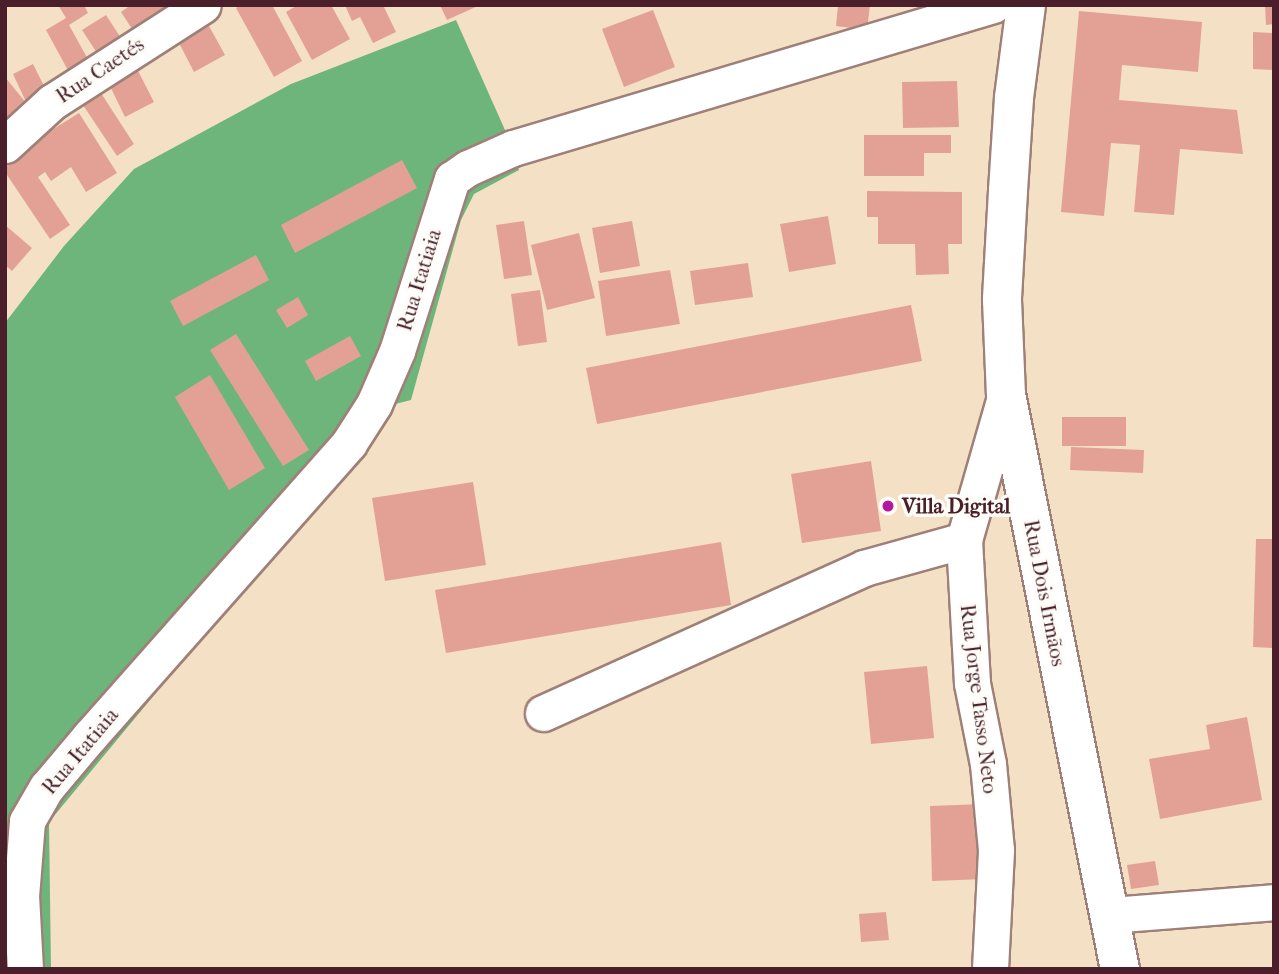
<!DOCTYPE html>
<meta charset="utf-8">
<style>
body{margin:0}
#map{position:relative;width:1279px;height:974px;overflow:hidden;background:#f4e0c5;font-family:"IM FELL French Canon",serif}
div>[style]{position:absolute}
.forest>*{inset:0;background:#6db57b}
.building>*{inset:0;background:#e3a195}
.roads{filter:drop-shadow(2px 0 #9f8078) drop-shadow(-2px 0 #9f8078) drop-shadow(0 2px #9f8078) drop-shadow(0 -2px #9f8078)}
.minor>*{height:35px;margin:-17.5px;padding:0 17.5px;transform-origin:17.5px;border-radius:17.5px;background:#fff}
.major>*{height:38px;margin:-19px;padding:0 19px;transform-origin:19px;border-radius:19px;background:#fff}
.dots>*{width:19px;height:19px;translate:-50% -50%;box-sizing:border-box;border:4px solid #fdfcf7;border-radius:50%}
span{translate:-50% -50%;white-space:nowrap;text-align:center;line-height:1.15;-webkit-text-stroke:7px #fdfcf7;paint-order:stroke}
.street-label{font-size:21px;color:#4a1f2b}
.poi-label{font-size:21px;color:#4a1f2b;font-weight:700}
.left{translate:0 -50%;text-align:left}
.frame{position:absolute;inset:0;border:7px solid #4a1f2b;pointer-events:none}
</style>
<div id="map">
<div class="forest">
<div style="clip-path:polygon(456px 20px,513px 148px,519px 170px,474px 194px,461px 220px,411px 400px,395px 404px,49px 822px,51px 969px,5px 969px,5px 323px,64px 246px,134px 169px,291px 84px)"></div>
</div>
<div class="building">
<div style="clip-path:polygon(58px 5px,84px 5px,88px 13px,69px 25px,90px 63px,70px 74px,46px 30px,66px 18px)"></div>
<div style="clip-path:polygon(131px 5px,163px 5px,166px 11px,134px 32px,121px 12px)"></div>
<div style="clip-path:polygon(241px 5px,272px 5px,302px 61px,274px 77px,236px 8px)"></div>
<div style="clip-path:polygon(298px 5px,331px 5px,350px 39px,312px 60px,286px 12px)"></div>
<div style="clip-path:polygon(345px 5px,383px 5px,396px 32px,373px 43px,360px 17px,352px 21px)"></div>
<div style="clip-path:polygon(440px 5px,480px 5px,447px 20px)"></div>
<div style="clip-path:polygon(838px 5px,870px 5px,867px 30px,836px 26px)"></div>
<div style="clip-path:polygon(1265px 5px,1274px 5px,1274px 24px,1266px 25px)"></div>
<div style="clip-path:polygon(653px 10px,675px 67px,624px 87px,602px 29px)"></div>
<div style="clip-path:polygon(1079px 11px,1202px 22px,1198px 72px,1122px 65px,1119px 100px,1237px 110px,1243px 154px,1180px 149px,1174px 215px,1134px 212px,1140px 145px,1111px 143px,1104px 216px,1061px 212px)"></div>
<div style="clip-path:polygon(106px 15px,121px 38px,97px 53px,82px 30px)"></div>
<div style="clip-path:polygon(209px 26px,225px 55px,194px 72px,179px 43px)"></div>
<div style="clip-path:polygon(1253px 32px,1274px 33px,1274px 70px,1253px 69px)"></div>
<div style="clip-path:polygon(33px 64px,48px 94px,5px 122px,5px 77px,27px 104px,13px 74px)"></div>
<div style="clip-path:polygon(136px 67px,154px 102px,125px 117px,108px 82px)"></div>
<div style="clip-path:polygon(957px 81px,959px 127px,903px 128px,902px 82px)"></div>
<div style="clip-path:polygon(101px 93px,134px 144px,117px 156px,83px 105px)"></div>
<div style="clip-path:polygon(79px 113px,117px 173px,86px 192px,71px 167px,51px 181px,45px 172px,38px 177px,70px 225px,50px 239px,5px 172px,5px 166px,30px 149px,28px 145px)"></div>
<div style="clip-path:polygon(864px 135px,951px 135px,951px 153px,924px 153px,924px 176px,864px 176px)"></div>
<div style="clip-path:polygon(402px 160px,417px 188px,295px 253px,281px 225px)"></div>
<div style="clip-path:polygon(867px 191px,962px 192px,962px 244px,948px 244px,949px 274px,916px 275px,915px 244px,878px 244px,878px 217px,867px 217px)"></div>
<div style="clip-path:polygon(828px 216px,836px 264px,789px 272px,780px 224px)"></div>
<div style="clip-path:polygon(524px 221px,532px 275px,504px 279px,496px 225px)"></div>
<div style="clip-path:polygon(632px 221px,640px 266px,600px 273px,592px 228px)"></div>
<div style="clip-path:polygon(5px 225px,32px 248px,12px 271px,5px 265px)"></div>
<div style="clip-path:polygon(579px 233px,595px 298px,547px 310px,531px 245px)"></div>
<div style="clip-path:polygon(256px 255px,269px 280px,183px 326px,170px 301px)"></div>
<div style="clip-path:polygon(748px 263px,753px 297px,695px 305px,690px 271px)"></div>
<div style="clip-path:polygon(670px 270px,680px 324px,606px 336px,598px 281px)"></div>
<div style="clip-path:polygon(540px 290px,547px 342px,518px 346px,511px 294px)"></div>
<div style="clip-path:polygon(298px 297px,308px 315px,287px 328px,276px 310px)"></div>
<div style="clip-path:polygon(911px 305px,922px 361px,597px 424px,586px 368px)"></div>
<div style="clip-path:polygon(236px 334px,309px 450px,283px 466px,210px 350px)"></div>
<div style="clip-path:polygon(350px 336px,361px 356px,316px 381px,305px 361px)"></div>
<div style="clip-path:polygon(210px 375px,265px 468px,229px 490px,175px 397px)"></div>
<div style="clip-path:polygon(1062px 417px,1126px 417px,1126px 446px,1062px 446px)"></div>
<div style="clip-path:polygon(1071px 447px,1144px 450px,1143px 473px,1070px 470px)"></div>
<div style="clip-path:polygon(871px 461px,881px 531px,802px 543px,791px 474px)"></div>
<div style="clip-path:polygon(473px 482px,486px 565px,385px 581px,372px 498px)"></div>
<div style="clip-path:polygon(1256px 539px,1274px 539px,1274px 648px,1253px 647px)"></div>
<div style="clip-path:polygon(721px 542px,731px 605px,446px 653px,435px 590px)"></div>
<div style="clip-path:polygon(927px 666px,934px 738px,871px 744px,864px 672px)"></div>
<div style="clip-path:polygon(1247px 717px,1262px 800px,1160px 819px,1149px 759px,1210px 749px,1206px 725px)"></div>
<div style="clip-path:polygon(983px 804px,985px 879px,932px 881px,930px 806px)"></div>
<div style="clip-path:polygon(1155px 861px,1159px 885px,1131px 889px,1127px 865px)"></div>
<div style="clip-path:polygon(886px 912px,889px 940px,861px 942px,859px 914px)"></div>
</div>
<div class="roads">
<div class="minor">
<div style="left:5px;top:145px;width:64px;rotate:-42.5deg"></div>
<div style="left:52px;top:102px;width:179px;rotate:-32.7deg"></div>
<div style="left:543px;top:713px;width:352px;rotate:-24.3deg"></div>
<div style="left:864px;top:568px;width:104px;rotate:-15.6deg"></div>
<div style="left:1110px;top:915px;width:165px;rotate:-4.5deg"></div>
<div style="left:25px;top:969px;width:73px;rotate:-93.1deg"></div>
<div style="left:21px;top:896px;width:75px;rotate:-85.4deg"></div>
<div style="left:27px;top:821px;width:39px;rotate:-60deg"></div>
<div style="left:47px;top:787px;width:67px;rotate:-49.9deg"></div>
<div style="left:90px;top:736px;width:391px;rotate:-48.5deg"></div>
<div style="left:349px;top:443px;width:46px;rotate:-57.3deg"></div>
<div style="left:374px;top:404px;width:58px;rotate:-66.5deg"></div>
<div style="left:397px;top:351px;width:181px;rotate:-72.3deg"></div>
<div style="left:452px;top:179px;width:19px;rotate:-35deg"></div>
<div style="left:468px;top:168px;width:49px;rotate:-24deg"></div>
<div style="left:513px;top:148px;width:501px;rotate:-16.59deg"></div>
<div style="left:990px;top:969px;width:119px;rotate:-87.1deg"></div>
<div style="left:996px;top:850px;width:86px;rotate:-95.3deg"></div>
<div style="left:988px;top:764px;width:83px;rotate:-101.2deg"></div>
<div style="left:972px;top:683px;width:143px;rotate:-93.2deg"></div>
<div style="left:964px;top:540px;width:152px;rotate:-74deg"></div>
</div>
<div class="major">
<div style="left:1026px;top:5px;width:94px;rotate:97.4deg"></div>
<div style="left:1014px;top:98px;width:93px;rotate:93.7deg"></div>
<div style="left:1008px;top:191px;width:109px;rotate:93.2deg"></div>
<div style="left:1002px;top:300px;width:94px;rotate:87.6deg"></div>
<div style="left:1006px;top:394px;width:586px;rotate:78.79deg"></div>
</div>
</div>
<div class="dots">
<div style="left:888px;top:506px;background:#b5179e"></div>
</div>
<div class="street-label">
<span style="left:100px;top:70px;rotate:-34deg">Rua Caetés</span>
<span style="left:419px;top:280px;rotate:-73deg">Rua Itatiaia</span>
<span style="left:1045px;top:593px;rotate:79deg">Rua Dois Irmãos</span>
<span style="left:979px;top:699px;rotate:83deg">Rua Jorge Tasso Neto</span>
<span style="left:80px;top:751px;rotate:-50deg">Rua Itatiaia</span>
</div>
<div class="poi-label">
<span class="left" style="left:902px;top:506px">Villa Digital</span>
</div>
<div class="frame"></div>
</div>
